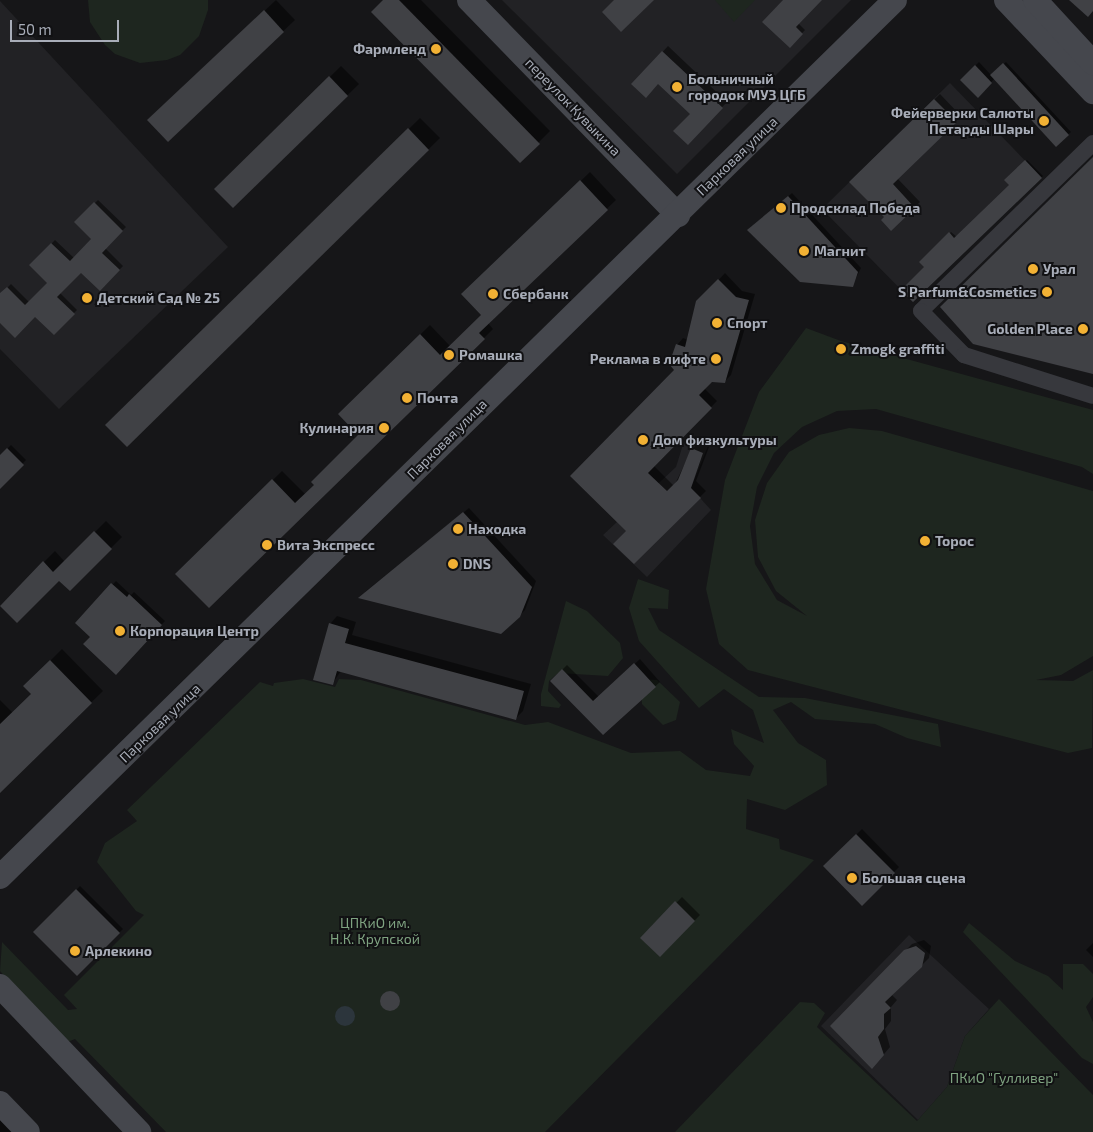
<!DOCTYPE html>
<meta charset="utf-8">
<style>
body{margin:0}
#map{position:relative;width:1093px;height:1132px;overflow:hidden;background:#161618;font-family:"Exo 2",sans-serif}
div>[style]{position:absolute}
.built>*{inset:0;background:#222225}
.green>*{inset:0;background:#1e261f}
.water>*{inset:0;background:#2c353c}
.round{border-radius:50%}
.shadow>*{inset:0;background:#0007}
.building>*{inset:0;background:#404145}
.street>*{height:16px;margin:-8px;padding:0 8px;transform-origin:8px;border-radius:8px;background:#37383d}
.secondary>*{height:24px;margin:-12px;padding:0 12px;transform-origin:12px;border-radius:12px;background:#45474d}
.dots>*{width:14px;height:14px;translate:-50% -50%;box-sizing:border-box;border:2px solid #111113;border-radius:50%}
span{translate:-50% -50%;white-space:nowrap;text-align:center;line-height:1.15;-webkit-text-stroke:4px #111113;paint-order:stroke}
.poi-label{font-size:14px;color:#a8adb8;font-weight:700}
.right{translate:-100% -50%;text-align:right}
.left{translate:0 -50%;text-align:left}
.street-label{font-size:14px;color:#a8adb8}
.park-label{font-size:14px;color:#7fa381}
.scale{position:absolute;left:10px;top:20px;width:109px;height:22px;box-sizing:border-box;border:2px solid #a8adb8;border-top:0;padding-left:6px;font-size:15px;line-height:18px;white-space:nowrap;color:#a8adb8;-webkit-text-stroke:4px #111113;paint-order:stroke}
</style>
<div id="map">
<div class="built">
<div style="clip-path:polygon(502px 0,851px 0,677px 174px)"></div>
<div style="clip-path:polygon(0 1px,228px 247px,59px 409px,0 349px)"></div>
<div style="clip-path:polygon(950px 83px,1041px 177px,913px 302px,822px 209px)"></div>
<div style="clip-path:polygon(685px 438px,708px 446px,691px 488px,711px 510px,647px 577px,603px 535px,676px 467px)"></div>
<div style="clip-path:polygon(909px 935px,989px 1009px,965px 1036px,947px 1087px,918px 1120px,821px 1026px)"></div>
</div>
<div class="green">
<div style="clip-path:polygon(88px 0,208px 0,208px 10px,199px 36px,180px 55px,167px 60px,140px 63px,115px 54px,105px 45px,90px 22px)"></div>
<div style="clip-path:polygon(715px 0,755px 0,734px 22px)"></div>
<div style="clip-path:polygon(806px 328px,841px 341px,1093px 410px,1093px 474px,1082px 467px,876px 409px,837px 411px,802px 427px,774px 453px,757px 487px,750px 526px,755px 564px,777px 600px,807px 616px,776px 591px,758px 557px,755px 520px,767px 483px,789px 452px,819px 435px,849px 428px,882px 431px,1093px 491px,1093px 656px,1061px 675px,1036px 680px,1073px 681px,1093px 670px,1092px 748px,1068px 753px,748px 670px,719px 644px,706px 589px,725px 480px,759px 392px)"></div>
<div style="clip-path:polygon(638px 579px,669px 590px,668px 609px,648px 608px,659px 630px,759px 697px,805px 698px,938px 724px,941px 747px,907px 738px,875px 724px,815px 719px,791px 702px,773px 710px,798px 743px,826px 760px,827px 785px,785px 810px,747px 799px,746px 829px,779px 839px,780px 849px,814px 860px,545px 1132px,166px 1132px,75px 1039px,65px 1043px,0 971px,2px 942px,68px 1010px,77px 1009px,64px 995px,144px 915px,136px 911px,97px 862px,105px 843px,137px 821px,127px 810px,260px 682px,273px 686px,274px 683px,303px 679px,335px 687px,339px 679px,361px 680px,525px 725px,548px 722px,631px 753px,680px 751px,706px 770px,750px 776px,754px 766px,734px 744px,731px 729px,764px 743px,753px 710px,724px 689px,699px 708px,639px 641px,629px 608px)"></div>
<div style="clip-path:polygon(566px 601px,587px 611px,620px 643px,623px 658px,608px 676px,558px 673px,549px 681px,548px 691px,561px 705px,559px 708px,541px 706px,541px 694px)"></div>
<div style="clip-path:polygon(640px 679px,657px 680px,680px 702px,676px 720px,663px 725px,642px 704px)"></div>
<div style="clip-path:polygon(969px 923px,1015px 961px,1048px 976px,1063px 990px,1063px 964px,1083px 964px,1093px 974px,1093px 997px,1086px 1007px,1093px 1022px,1093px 1064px,1082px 1058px,963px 932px)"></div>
<div style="clip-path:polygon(999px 999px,1093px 1095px,1093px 1132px,675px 1132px,800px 1002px,814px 1003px,825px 1013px,817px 1027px,917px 1121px,947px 1087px,965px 1036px)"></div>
</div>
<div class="water">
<div class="round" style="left:335px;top:1006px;width:20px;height:20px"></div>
</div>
<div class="shadow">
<div style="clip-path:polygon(276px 0,295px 20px,168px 140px,160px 109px)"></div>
<div style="clip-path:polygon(385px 0,421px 0,550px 131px,520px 161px)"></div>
<div style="clip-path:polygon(785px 0,820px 0,798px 23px,805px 30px,790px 46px)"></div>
<div style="clip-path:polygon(668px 46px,727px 102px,688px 143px,691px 114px,659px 83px,633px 84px)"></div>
<div style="clip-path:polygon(979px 62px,991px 75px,1006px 62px,1071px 132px,1056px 145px,995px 78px,978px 96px,961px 80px)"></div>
<div style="clip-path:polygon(341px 66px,359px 84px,233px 207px,216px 189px)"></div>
<div style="clip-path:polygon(940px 94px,961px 116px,897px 178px,920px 202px,891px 230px,885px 217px,851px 182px)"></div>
<div style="clip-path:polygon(420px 118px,440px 138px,127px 445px,107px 425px)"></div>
<div style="clip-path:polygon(1027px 160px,1043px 176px,913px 300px,926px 267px,921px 262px,951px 232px,957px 237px,1010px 185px,1006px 180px)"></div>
<div style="clip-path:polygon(590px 172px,616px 200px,488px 323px,493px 329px,484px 338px,209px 607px,177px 574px,282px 471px,305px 494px,315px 485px,360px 435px,340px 414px,430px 325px,450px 346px,483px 315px,463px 294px)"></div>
<div style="clip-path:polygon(792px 193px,861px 268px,852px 286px,753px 227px)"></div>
<div style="clip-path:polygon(98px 200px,126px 227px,105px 248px,123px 266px,100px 290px,81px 271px,60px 293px,77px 310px,54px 333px,35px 315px,0 322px,0 295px,11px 284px,29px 302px,48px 283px,31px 265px,55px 240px,74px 258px,93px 239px,76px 222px)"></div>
<div style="clip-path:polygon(725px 273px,742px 291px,755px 294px,731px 375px,724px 382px,712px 380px,704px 388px,717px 401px,654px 466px,674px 486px,692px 449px,699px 443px,709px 447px,696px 481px,706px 491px,634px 562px,628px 531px,675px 371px,677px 345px,683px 338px,688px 340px,698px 302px)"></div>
<div style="clip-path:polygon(11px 445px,26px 460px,1px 486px,0 456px)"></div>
<div style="clip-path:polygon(469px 508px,536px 581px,525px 610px,519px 616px,365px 592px)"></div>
<div style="clip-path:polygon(106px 521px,122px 537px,70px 589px,59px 579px,17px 621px,1px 605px,55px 551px,65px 562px)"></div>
<div style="clip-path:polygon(116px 581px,131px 595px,134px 592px,165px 621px,116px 673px,92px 637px,76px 623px)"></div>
<div style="clip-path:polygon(337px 616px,356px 622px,352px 635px,531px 684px,523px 711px,516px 718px,341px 671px,332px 684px,330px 624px)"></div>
<div style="clip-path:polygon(62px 649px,103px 691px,0 791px,0 700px,13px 713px,32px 694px,25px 686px)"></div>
<div style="clip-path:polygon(640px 659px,660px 682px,603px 734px,551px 681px,567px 665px,599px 697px)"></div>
<div style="clip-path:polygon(862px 829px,899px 867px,862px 904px,825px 866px)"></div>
<div style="clip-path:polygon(80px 886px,123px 929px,77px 974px,35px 932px)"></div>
<div style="clip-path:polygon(682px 897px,700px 915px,660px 956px,642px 938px)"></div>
<div style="clip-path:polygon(924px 940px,931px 946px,929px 958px,892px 995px,897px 1000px,891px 1007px,891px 1021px,885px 1029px,890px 1047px,879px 1060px,831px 1026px,912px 944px)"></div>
<div style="clip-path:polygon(1093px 943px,1093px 957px,1086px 950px)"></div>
<div class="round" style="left:383px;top:993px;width:16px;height:16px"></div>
<div style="clip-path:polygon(0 1115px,17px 1132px,0 1132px)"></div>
</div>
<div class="building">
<div style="clip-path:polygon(383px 0,399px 0,540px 144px,520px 163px,371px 12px)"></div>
<div style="clip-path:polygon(614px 0,654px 0,621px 32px,602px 12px)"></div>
<div style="clip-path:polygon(783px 0,822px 0,796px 27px,803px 34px,790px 48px,762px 22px)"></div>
<div style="clip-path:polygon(1069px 0,1093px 0,1093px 11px,1088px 17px)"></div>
<div style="clip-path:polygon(264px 10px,284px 32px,168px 142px,147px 120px)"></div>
<div style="clip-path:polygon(662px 51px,723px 108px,688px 145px,673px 131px,690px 114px,658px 84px,646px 98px,631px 84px)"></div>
<div style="clip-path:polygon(1003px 63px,1069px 135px,1056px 147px,990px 75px)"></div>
<div style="clip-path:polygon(975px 65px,992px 83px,978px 98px,960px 80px)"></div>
<div style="clip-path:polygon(329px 76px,348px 96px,233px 208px,214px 189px)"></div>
<div style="clip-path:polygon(934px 99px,957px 122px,893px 184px,915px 208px,891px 231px,881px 220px,884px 217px,849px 182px)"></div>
<div style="clip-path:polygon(408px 128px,429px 150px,127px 447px,105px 425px)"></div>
<div style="clip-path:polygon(1093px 157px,1093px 374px,973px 344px,940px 307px)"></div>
<div style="clip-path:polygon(1025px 160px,1042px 178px,913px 302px,901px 290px,924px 267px,919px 262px,949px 232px,954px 238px,1009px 185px,1004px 180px)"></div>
<div style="clip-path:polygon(580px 180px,608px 210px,479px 333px,485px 339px,209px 608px,175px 574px,272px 479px,295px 503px,314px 485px,311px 482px,358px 435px,338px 414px,420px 334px,440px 355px,481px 315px,461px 294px)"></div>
<div style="clip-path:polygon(788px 196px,858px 272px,853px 287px,800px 282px,747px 230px)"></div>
<div style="clip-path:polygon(94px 202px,123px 231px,102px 253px,120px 270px,100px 291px,81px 273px,57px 297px,75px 314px,54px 335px,35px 317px,15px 338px,0 323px,0 293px,7px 287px,25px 305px,47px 283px,29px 265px,51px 243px,70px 261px,91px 239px,74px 222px)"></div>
<div style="clip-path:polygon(718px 279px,736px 297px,749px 300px,725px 383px,712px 382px,699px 395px,712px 408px,648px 473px,667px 491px,678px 480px,691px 448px,703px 453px,691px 488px,701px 498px,634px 564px,613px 544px,626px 531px,570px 476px,674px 370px,669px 364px,676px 344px,685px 347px,696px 301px)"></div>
<div style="clip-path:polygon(7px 448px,24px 465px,0 489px,0 455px)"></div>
<div style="clip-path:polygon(463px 512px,532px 587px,520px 617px,501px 634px,358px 598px)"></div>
<div style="clip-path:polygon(94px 531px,112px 549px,70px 591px,59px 581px,17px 623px,0 606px,43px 561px,53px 572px)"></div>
<div style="clip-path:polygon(111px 583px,127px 597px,129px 594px,162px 625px,116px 675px,83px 644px,90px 637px,75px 623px)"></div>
<div style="clip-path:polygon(329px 623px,349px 629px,345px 643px,524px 691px,516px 720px,337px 671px,333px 685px,313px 680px)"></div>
<div style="clip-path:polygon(50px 660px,92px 703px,0 793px,0 724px,31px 694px,23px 686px)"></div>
<div style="clip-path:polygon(634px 663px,656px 687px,603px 735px,550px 681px,562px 669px,593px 701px)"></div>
<div style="clip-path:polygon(856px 834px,895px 873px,862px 906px,823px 866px)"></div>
<div style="clip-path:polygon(76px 889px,120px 933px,77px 976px,33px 932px)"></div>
<div style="clip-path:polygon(675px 901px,695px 921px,660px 957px,640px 938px)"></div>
<div style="clip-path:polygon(916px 946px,925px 953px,922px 967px,885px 1002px,891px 1008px,884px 1014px,884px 1029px,878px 1037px,884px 1055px,872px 1069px,830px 1026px,904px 950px)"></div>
<div class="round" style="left:380px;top:991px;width:20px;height:20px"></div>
</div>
<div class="street">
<div style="left:1093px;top:143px;width:240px;rotate:135.7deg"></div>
<div style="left:921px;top:311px;width:62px;rotate:45.7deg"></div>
<div style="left:964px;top:355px;width:135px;rotate:17.6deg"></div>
</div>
<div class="secondary">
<div style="left:469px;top:0;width:300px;rotate:45.8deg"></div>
<div style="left:1006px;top:0;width:127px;rotate:46.6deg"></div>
<div style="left:1035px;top:0;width:86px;rotate:47.4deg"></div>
<div style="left:0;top:877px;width:1253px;rotate:-44.42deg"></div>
<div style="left:0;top:986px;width:202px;rotate:46.4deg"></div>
<div style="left:0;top:1103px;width:40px;rotate:46deg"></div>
</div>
<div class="dots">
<div style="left:436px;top:49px;background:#f2b134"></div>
<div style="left:677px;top:87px;background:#f2b134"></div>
<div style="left:1044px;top:121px;background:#f2b134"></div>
<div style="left:781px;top:208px;background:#f2b134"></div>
<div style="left:804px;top:251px;background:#f2b134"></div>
<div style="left:1033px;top:269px;background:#f2b134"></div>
<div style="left:1047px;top:292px;background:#f2b134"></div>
<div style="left:493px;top:294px;background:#f2b134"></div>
<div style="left:87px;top:298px;background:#f2b134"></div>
<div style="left:717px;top:323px;background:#f2b134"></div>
<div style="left:1083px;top:329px;background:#f2b134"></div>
<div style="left:841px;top:349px;background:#f2b134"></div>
<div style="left:449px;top:355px;background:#f2b134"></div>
<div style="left:716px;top:359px;background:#f2b134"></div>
<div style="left:407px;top:398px;background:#f2b134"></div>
<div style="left:384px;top:428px;background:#f2b134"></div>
<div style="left:643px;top:440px;background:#f2b134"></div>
<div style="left:458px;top:529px;background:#f2b134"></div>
<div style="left:925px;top:541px;background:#f2b134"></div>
<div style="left:267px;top:545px;background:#f2b134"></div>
<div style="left:453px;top:564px;background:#f2b134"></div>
<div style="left:120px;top:631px;background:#f2b134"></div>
<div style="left:852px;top:878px;background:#f2b134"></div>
<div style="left:75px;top:951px;background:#f2b134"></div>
</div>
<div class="poi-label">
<span class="right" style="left:426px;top:49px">Фармленд</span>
<span class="left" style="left:688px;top:87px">Больничный<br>городок МУЗ ЦГБ</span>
<span class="right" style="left:1034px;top:121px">Фейерверки Салюты<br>Петарды Шары</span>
<span class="left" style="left:791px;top:208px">Продсклад Победа</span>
<span class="left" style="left:814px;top:251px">Магнит</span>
<span class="left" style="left:1043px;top:269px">Урал</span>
<span class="right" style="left:1037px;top:292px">S Parfum&amp;Cosmetics</span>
<span class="left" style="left:503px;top:294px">Сбербанк</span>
<span class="left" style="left:97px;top:298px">Детский Сад № 25</span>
<span class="left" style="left:727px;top:323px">Спорт</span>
<span class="right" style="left:1073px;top:329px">Golden Place</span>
<span class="left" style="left:851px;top:349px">Zmogk graffiti</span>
<span class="left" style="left:459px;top:355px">Ромашка</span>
<span class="right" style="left:706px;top:359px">Реклама в лифте</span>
<span class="left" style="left:417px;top:398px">Почта</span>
<span class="right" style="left:374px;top:428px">Кулинария</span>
<span class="left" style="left:653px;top:440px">Дом физкультуры</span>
<span class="left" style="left:468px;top:529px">Находка</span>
<span class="left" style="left:935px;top:541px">Торос</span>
<span class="left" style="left:277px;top:545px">Вита Экспресс</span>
<span class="left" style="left:463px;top:564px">DNS</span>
<span class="left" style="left:130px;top:631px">Корпорация Центр</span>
<span class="left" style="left:862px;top:878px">Большая сцена</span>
<span class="left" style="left:85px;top:951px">Арлекино</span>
</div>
<div class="street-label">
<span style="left:573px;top:107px;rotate:46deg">переулок Кувыкина</span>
<span style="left:737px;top:156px;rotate:-44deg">Парковая улица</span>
<span style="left:447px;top:439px;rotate:-45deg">Парковая улица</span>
<span style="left:160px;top:723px;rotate:-44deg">Парковая улица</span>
</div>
<div class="park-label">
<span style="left:375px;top:931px">ЦПКиО им.<br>Н.К. Крупской</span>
<span style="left:1004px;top:1078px">ПКиО "Гулливер"</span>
</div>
<div class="scale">50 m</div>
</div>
